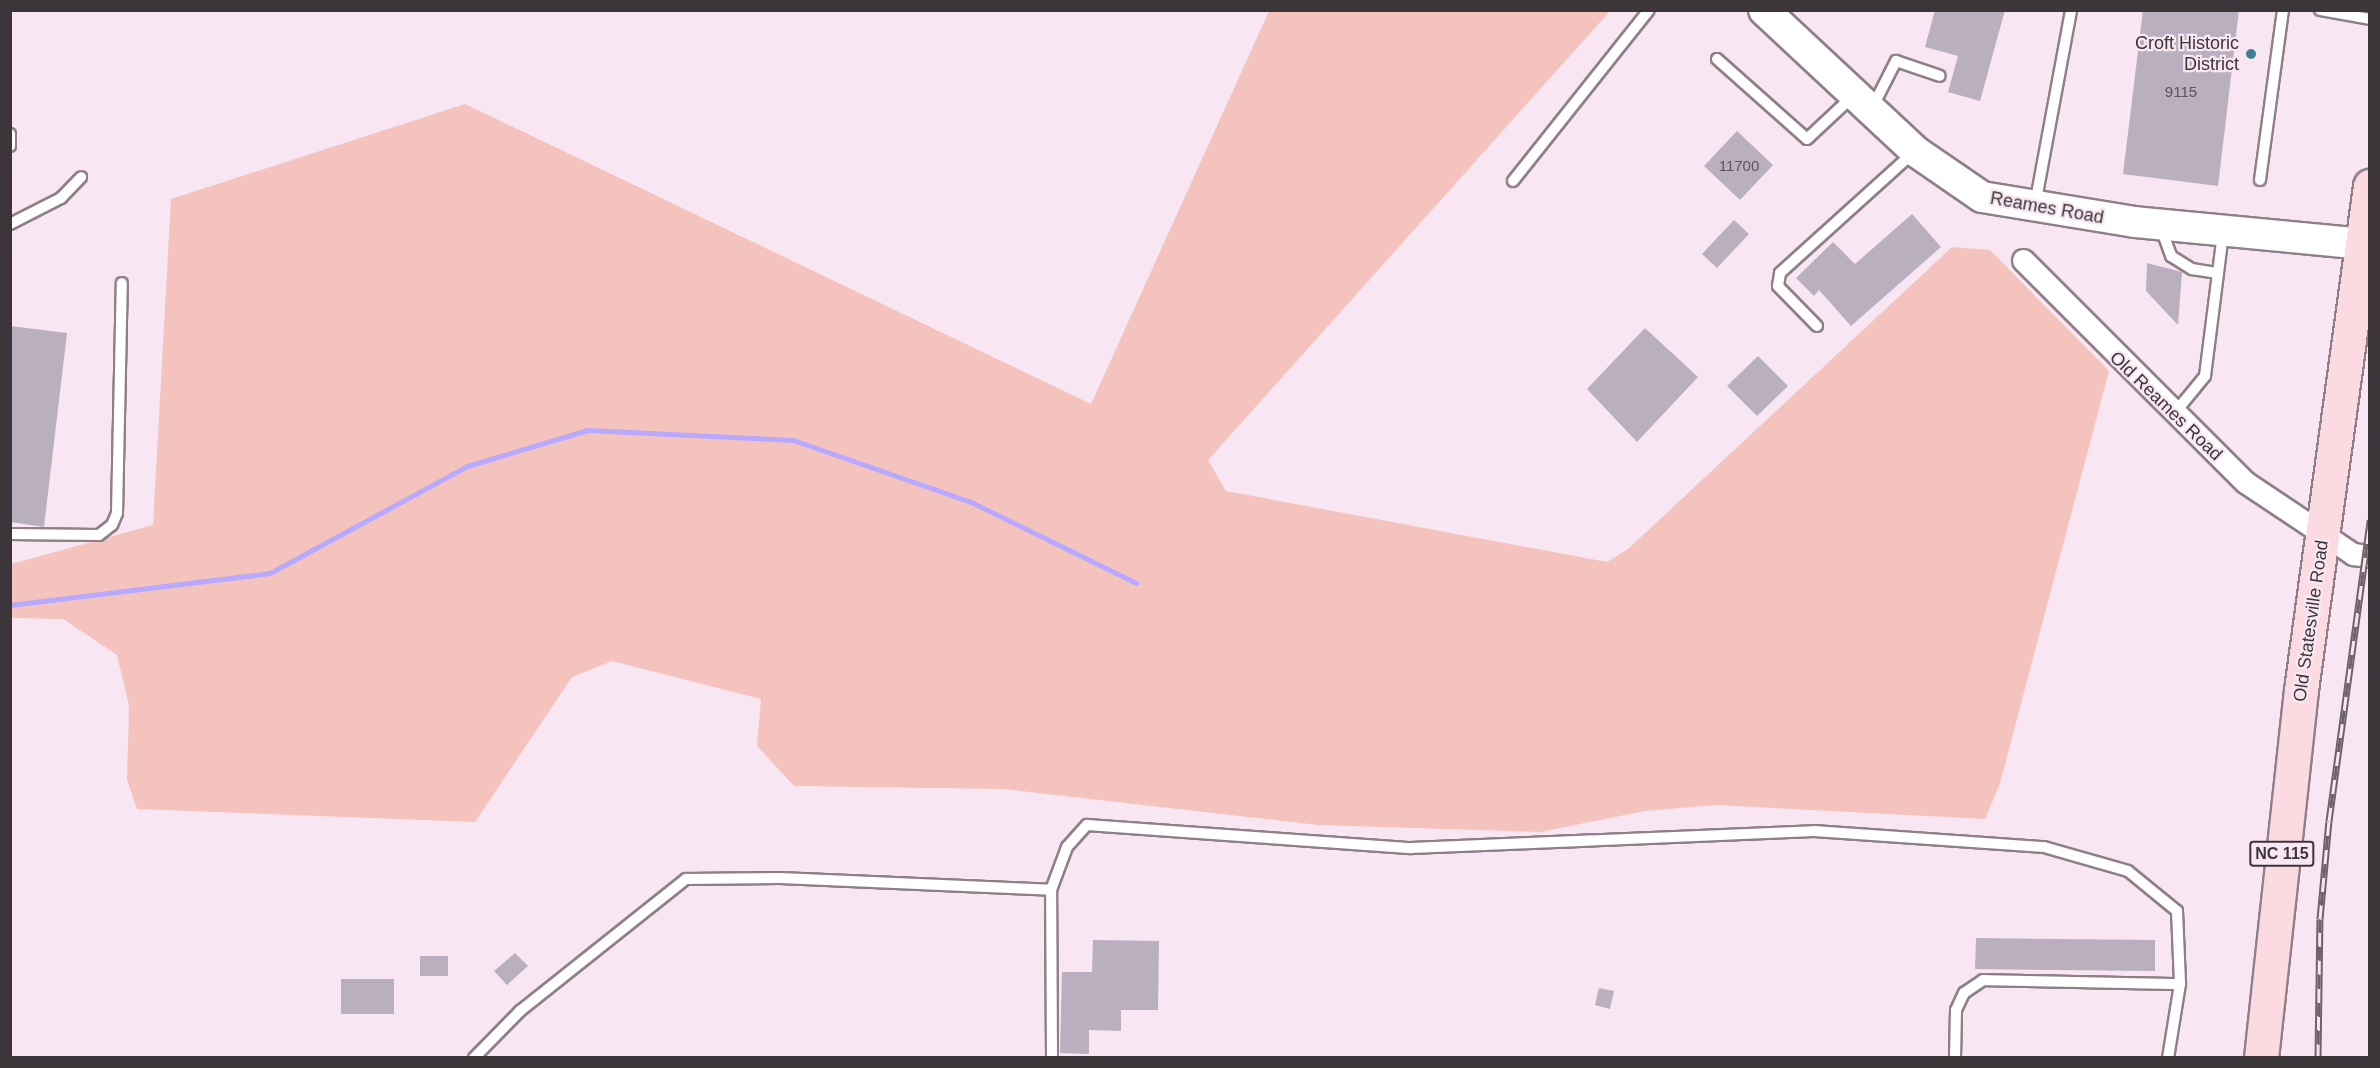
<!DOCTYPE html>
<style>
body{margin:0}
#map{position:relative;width:2380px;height:1068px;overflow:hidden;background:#f8e7f2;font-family:Arial,sans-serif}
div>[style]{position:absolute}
.green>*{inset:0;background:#f5c3be}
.stream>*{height:5px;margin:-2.5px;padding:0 2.5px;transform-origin:2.5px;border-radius:2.5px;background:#b7a9fe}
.building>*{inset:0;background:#b9afbe}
.roads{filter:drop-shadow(2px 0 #8e7f89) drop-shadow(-2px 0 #8e7f89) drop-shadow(0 2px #8e7f89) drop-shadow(0 -2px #8e7f89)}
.service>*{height:10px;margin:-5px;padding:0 5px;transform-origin:5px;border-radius:5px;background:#fff}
.minor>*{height:21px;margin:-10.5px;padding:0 10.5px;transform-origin:10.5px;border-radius:10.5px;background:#fff}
.secondary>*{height:30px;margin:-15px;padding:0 15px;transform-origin:15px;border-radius:15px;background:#fff}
.primary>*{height:33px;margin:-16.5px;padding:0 16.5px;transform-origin:16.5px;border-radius:16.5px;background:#fbdae2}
.rail>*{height:7px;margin-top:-3.5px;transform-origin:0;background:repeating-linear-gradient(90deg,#f8e7f2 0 14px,#6d6369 0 28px);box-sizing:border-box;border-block:2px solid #6d6369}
.dots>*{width:16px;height:16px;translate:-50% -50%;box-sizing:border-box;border:3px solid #f8e7f2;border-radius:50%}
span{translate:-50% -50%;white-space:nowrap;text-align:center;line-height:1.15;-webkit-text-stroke:4.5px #f8e7f2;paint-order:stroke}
.number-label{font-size:15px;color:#5b545a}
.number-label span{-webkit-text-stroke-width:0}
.shield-label span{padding:2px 4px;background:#f8e7f2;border:2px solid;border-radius:4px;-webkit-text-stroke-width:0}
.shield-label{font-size:16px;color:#3c3539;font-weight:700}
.poi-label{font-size:18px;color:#3c3539}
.right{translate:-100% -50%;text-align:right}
.street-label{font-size:18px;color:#3c3539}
.frame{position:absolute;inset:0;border:12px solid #3c3539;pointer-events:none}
</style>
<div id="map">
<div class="green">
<div style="clip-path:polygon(1269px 11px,1610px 11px,1208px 460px,1226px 491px,1607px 562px,1628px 549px,1952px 247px,1990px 250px,2109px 371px,2000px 783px,1985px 819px,1716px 805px,1645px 811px,1540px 832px,1318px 825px,1004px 789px,794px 786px,757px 746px,761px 699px,612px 661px,572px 677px,475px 822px,137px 809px,127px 780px,129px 706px,117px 655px,63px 619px,11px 618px,11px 564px,153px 525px,171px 199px,465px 104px,1091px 404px)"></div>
</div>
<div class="stream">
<div style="left:10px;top:605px;width:262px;rotate:-7deg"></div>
<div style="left:270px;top:573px;width:224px;rotate:-28.5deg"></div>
<div style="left:467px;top:466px;width:126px;rotate:-16.6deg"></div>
<div style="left:588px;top:430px;width:205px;rotate:2.8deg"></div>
<div style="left:793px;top:440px;width:188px;rotate:19.2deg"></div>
<div style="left:971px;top:502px;width:184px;rotate:26.1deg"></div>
</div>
<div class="building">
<div style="clip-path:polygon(1935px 10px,2005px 10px,1980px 101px,1948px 92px,1958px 56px,1925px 47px)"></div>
<div style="clip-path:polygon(2143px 10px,2239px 10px,2218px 186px,2123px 174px)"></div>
<div style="clip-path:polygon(1737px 131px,1773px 165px,1740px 200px,1704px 166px)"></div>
<div style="clip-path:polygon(1912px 214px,1941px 247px,1851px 326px,1819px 290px,1814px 296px,1796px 278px,1833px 242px,1855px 264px)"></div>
<div style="clip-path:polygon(1734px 220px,1749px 234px,1717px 268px,1702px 254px)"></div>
<div style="clip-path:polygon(2147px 263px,2182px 272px,2178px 325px,2146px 291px)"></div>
<div style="clip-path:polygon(10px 326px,67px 333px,44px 527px,10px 522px)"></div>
<div style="clip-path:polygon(1645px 328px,1698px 377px,1637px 442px,1587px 389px)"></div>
<div style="clip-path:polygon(1758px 356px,1788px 386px,1757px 416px,1727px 386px)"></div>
<div style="clip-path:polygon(1976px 938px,2155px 940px,2155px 971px,1975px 969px)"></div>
<div style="clip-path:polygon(1093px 940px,1159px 941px,1158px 1010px,1121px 1010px,1121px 1031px,1089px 1030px,1089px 1054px,1060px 1053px,1062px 972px,1092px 972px)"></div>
<div style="clip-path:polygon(515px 953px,528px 966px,507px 985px,494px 971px)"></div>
<div style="clip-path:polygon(420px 956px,448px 956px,448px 976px,420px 976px)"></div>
<div style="clip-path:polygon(341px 979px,394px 979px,394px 1014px,341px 1014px)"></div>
<div style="clip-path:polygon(1599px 988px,1614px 991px,1610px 1009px,1595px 1005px)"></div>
</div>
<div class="roads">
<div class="service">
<div style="left:2320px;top:10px;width:51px;rotate:10.2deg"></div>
<div style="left:1717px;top:59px;width:120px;rotate:41.6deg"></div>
<div style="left:1807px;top:139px;width:64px;rotate:-43.1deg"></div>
<div style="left:1872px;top:108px;width:53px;rotate:-62.9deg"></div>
<div style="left:1896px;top:61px;width:46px;rotate:18.8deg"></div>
<div style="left:10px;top:134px;width:12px;rotate:90deg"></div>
<div style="left:2260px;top:180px;width:172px;rotate:-82.3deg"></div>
<div style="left:1513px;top:181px;width:218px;rotate:-51.5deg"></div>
<div style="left:2035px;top:205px;width:198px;rotate:-79.5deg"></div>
<div style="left:10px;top:224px;width:57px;rotate:-27deg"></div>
<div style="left:61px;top:198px;width:29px;rotate:-46deg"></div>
<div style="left:2161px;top:228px;width:30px;rotate:70deg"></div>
<div style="left:2171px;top:256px;width:25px;rotate:32deg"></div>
<div style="left:2192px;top:269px;width:26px;rotate:9deg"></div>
<div style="left:1817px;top:326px;width:56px;rotate:-134.3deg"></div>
<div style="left:1778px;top:286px;width:13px;rotate:-81deg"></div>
<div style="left:1780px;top:273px;width:182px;rotate:-42.1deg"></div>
<div style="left:2173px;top:415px;width:50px;rotate:-50.6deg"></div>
<div style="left:2205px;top:376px;width:144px;rotate:-82.8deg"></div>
<div style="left:10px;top:534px;width:89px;rotate:0.6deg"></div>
<div style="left:99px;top:535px;width:16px;rotate:-38deg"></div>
<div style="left:112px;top:525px;width:13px;rotate:-67deg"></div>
<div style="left:117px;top:513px;width:230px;rotate:-88.8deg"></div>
<div style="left:474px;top:1058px;width:66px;rotate:-45.6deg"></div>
<div style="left:520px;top:1011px;width:212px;rotate:-38.5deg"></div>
<div style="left:686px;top:879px;width:94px;rotate:-0.6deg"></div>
<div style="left:780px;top:878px;width:271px;rotate:2.5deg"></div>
<div style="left:1052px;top:1058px;width:168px;rotate:-90.3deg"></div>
<div style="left:1051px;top:890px;width:46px;rotate:-69.6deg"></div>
<div style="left:1067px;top:847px;width:30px;rotate:-48deg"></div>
<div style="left:1087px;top:825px;width:325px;rotate:4.1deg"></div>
<div style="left:1411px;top:848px;width:403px;rotate:-2.4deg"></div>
<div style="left:1814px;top:831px;width:231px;rotate:4deg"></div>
<div style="left:2044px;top:847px;width:87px;rotate:15.9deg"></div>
<div style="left:2128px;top:871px;width:63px;rotate:39.2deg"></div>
<div style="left:2177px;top:911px;width:73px;rotate:87.6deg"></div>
<div style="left:1955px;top:1058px;width:48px;rotate:-88.8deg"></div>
<div style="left:1956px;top:1010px;width:19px;rotate:-65deg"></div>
<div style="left:1964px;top:993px;width:23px;rotate:-34deg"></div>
<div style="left:1983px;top:980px;width:197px;rotate:1.2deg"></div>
<div style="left:2180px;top:984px;width:75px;rotate:99.2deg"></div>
</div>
<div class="minor">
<div style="left:2023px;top:260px;width:314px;rotate:45deg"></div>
<div style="left:2245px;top:482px;width:130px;rotate:33.7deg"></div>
<div style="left:2353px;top:554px;width:17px;rotate:7deg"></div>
</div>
<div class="secondary">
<div style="left:1764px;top:10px;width:207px;rotate:43deg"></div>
<div style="left:1915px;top:151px;width:81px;rotate:34.5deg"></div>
<div style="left:1982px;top:197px;width:155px;rotate:9.3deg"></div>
<div style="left:2135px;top:222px;width:228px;rotate:5.5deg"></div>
</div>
<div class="primary">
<div style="left:2261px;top:1058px;width:370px;rotate:-83.8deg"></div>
<div style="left:2301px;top:690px;width:509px;rotate:-82.2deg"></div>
</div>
</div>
<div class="rail">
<div style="left:2318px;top:1058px;width:139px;rotate:-89.2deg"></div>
<div style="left:2320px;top:919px;width:98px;rotate:-84.8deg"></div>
<div style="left:2329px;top:821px;width:304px;rotate:-82.2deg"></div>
</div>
<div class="dots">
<div style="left:2251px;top:54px;background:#3e7f92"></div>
</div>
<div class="number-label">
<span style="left:2181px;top:92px">9115</span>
<span style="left:1739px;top:166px">11700</span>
</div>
<div class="shield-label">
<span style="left:2282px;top:854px">NC 115</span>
</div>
<div class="poi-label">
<span class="right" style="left:2239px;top:54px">Croft Historic<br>District</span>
</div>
<div class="street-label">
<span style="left:2047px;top:208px;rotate:10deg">Reames Road</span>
<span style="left:2166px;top:406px;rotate:44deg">Old Reames Road</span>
<span style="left:2311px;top:621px;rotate:-82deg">Old Statesville Road</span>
</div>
<div class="frame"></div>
</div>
